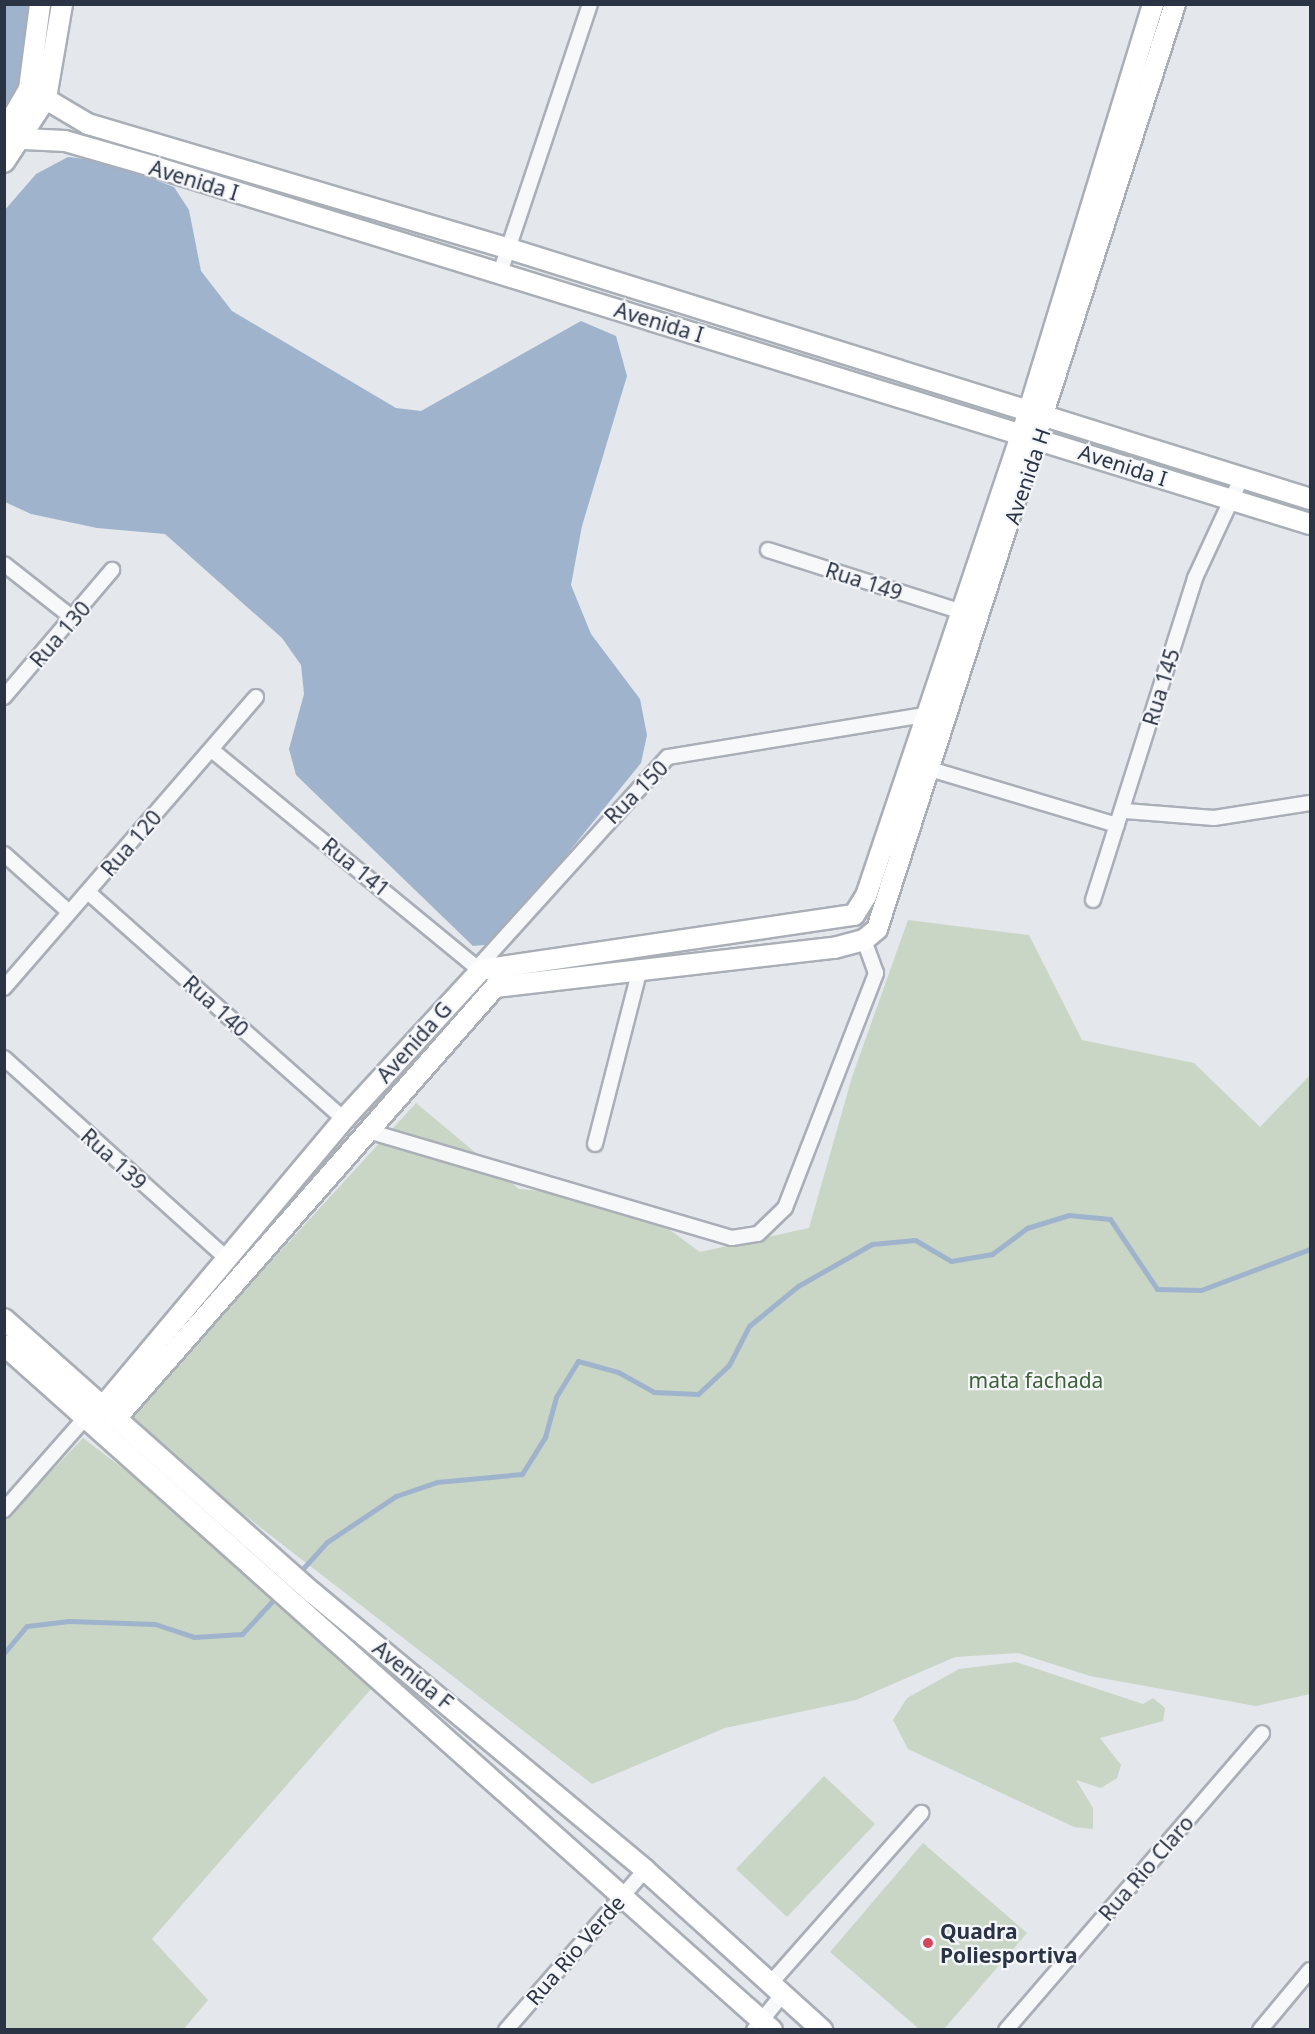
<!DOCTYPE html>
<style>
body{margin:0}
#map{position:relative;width:1315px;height:2034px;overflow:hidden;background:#e4e7ec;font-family:"Noto Sans",sans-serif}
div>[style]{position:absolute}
.green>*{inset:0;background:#c9d6c5}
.water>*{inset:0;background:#9fb4cc}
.stream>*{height:5px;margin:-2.5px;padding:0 2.5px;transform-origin:2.5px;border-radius:2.5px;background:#9fb4cc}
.roads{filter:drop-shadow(2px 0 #a9aeb7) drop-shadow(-2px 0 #a9aeb7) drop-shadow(0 2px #a9aeb7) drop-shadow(0 -2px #a9aeb7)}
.street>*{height:14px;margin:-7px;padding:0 7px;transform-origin:7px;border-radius:7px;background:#f7f8fa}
.secondary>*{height:20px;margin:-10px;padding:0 10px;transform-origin:10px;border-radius:10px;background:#fff}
.dots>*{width:16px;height:16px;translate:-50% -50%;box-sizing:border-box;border:3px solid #f4f6f9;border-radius:50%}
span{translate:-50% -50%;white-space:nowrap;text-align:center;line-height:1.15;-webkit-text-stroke:4.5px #f4f6f9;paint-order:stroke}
.street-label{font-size:21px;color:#2b3445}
.park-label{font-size:21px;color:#3f6138}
.poi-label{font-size:21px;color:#2b3445;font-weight:700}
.left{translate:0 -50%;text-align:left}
.frame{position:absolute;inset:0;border:6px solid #2b3445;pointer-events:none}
</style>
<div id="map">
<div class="green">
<div style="clip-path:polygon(908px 920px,1029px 935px,1082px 1040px,1194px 1063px,1260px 1127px,1310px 1075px,1310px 1694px,1256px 1706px,1090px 1676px,1018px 1653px,955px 1657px,856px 1700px,725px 1728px,592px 1784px,124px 1422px,416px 1103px,519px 1189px,626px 1198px,700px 1252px,809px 1228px,852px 1077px)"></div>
<div style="clip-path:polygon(83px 1438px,133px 1476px,371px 1689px,152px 1939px,208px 2000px,184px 2029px,5px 2029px,5px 1520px)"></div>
<div style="clip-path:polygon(1016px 1662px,1143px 1704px,1153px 1698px,1165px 1708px,1163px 1721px,1100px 1738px,1121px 1765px,1117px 1778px,1101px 1788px,1076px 1780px,1093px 1808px,1093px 1829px,1074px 1827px,908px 1749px,893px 1720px,907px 1698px,959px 1669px)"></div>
<div style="clip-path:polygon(824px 1776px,875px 1824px,787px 1917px,736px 1869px)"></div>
<div style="clip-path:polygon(923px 1843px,1027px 1933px,944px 2029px,919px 2029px,830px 1952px)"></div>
</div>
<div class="water">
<div style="clip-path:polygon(5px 5px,28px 5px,31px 44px,15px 107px,5px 119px)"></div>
<div style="clip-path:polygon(68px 157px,104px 161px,174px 187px,189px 210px,201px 271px,232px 311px,396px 408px,421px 411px,581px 321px,616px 336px,627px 376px,582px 526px,571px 585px,591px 634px,640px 699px,647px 735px,641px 763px,494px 944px,473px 946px,296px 775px,289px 749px,304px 694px,301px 665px,282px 638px,165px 534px,97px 528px,31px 514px,5px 502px,4px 211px,36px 174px)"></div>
</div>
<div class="stream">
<div style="left:298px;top:1574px;width:43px;rotate:-47.8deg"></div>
<div style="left:327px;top:1542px;width:83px;rotate:-33.7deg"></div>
<div style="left:396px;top:1496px;width:43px;rotate:-18.9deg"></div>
<div style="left:437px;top:1482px;width:85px;rotate:-5.4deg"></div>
<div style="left:522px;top:1474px;width:44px;rotate:-58.1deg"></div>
<div style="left:545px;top:1437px;width:41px;rotate:-74.6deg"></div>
<div style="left:556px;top:1397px;width:42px;rotate:-58.6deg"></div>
<div style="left:578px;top:1361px;width:41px;rotate:15.4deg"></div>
<div style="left:618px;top:1372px;width:41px;rotate:29.1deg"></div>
<div style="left:654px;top:1392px;width:44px;rotate:2.6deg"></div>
<div style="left:698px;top:1394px;width:42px;rotate:-43.1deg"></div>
<div style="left:729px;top:1365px;width:44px;rotate:-62.9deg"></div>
<div style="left:749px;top:1326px;width:63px;rotate:-39.2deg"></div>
<div style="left:798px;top:1286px;width:85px;rotate:-29.6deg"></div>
<div style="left:872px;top:1244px;width:43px;rotate:-5.3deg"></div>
<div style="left:915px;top:1240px;width:42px;rotate:30.3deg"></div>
<div style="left:951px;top:1261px;width:42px;rotate:-9.7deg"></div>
<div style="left:992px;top:1254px;width:44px;rotate:-36.6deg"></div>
<div style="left:1027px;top:1228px;width:44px;rotate:-17.2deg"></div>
<div style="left:1069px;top:1215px;width:41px;rotate:5.6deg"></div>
<div style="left:1110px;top:1219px;width:84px;rotate:56.1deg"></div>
<div style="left:1157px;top:1289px;width:44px;rotate:1.3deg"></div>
<div style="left:1201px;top:1290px;width:116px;rotate:-20.6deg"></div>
<div style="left:4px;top:1653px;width:35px;rotate:-50deg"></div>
<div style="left:27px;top:1626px;width:42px;rotate:-6.8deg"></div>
<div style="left:69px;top:1621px;width:86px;rotate:2deg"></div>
<div style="left:155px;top:1624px;width:41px;rotate:18.4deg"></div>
<div style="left:194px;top:1637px;width:48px;rotate:-3.6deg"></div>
<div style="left:242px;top:1634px;width:52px;rotate:-47.4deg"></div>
</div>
<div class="roads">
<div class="street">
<div style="left:500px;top:273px;width:284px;rotate:-71.5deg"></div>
<div style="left:768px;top:550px;width:201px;rotate:17.7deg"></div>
<div style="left:4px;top:564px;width:89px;rotate:38.2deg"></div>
<div style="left:4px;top:697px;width:167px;rotate:-49.6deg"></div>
<div style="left:213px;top:751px;width:348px;rotate:39.4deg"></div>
<div style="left:930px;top:769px;width:195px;rotate:16.7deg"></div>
<div style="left:1125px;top:811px;width:89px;rotate:4.5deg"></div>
<div style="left:1214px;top:818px;width:97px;rotate:-8.9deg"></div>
<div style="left:4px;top:854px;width:86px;rotate:41.7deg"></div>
<div style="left:88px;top:892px;width:342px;rotate:41.6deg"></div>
<div style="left:1093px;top:900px;width:338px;rotate:-72.4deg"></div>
<div style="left:1195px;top:578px;width:109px;rotate:-65.1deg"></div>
<div style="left:478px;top:967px;width:283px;rotate:-47.9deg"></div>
<div style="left:668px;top:757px;width:259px;rotate:-9.3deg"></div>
<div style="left:4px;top:988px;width:385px;rotate:-49.1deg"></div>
<div style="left:4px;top:1058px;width:299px;rotate:42deg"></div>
<div style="left:368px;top:1131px;width:379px;rotate:16.4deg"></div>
<div style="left:732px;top:1238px;width:26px;rotate:-9deg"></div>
<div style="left:758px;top:1234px;width:37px;rotate:-44deg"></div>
<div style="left:785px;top:1208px;width:252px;rotate:-68.8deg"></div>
<div style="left:876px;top:973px;width:35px;rotate:-110deg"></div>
<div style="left:595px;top:1144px;width:181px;rotate:-75.6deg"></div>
<div style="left:4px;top:1510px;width:125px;rotate:-48.6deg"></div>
<div style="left:769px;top:1985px;width:230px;rotate:-48.5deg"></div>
<div style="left:506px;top:2030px;width:212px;rotate:-49deg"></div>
<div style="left:754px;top:2030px;width:45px;rotate:-51.3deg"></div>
<div style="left:1006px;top:2030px;width:392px;rotate:-49.2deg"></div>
<div style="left:1260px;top:2030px;width:78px;rotate:-50.2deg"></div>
</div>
<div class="secondary">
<div style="left:29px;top:89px;width:69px;rotate:30.7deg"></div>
<div style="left:88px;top:124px;width:440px;rotate:16.5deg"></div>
<div style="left:510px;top:249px;width:838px;rotate:17.35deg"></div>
<div style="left:7px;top:129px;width:20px;rotate:30deg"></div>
<div style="left:24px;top:139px;width:41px;rotate:2.8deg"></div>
<div style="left:65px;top:141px;width:91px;rotate:16deg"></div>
<div style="left:152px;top:166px;width:1212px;rotate:17.18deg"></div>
<div style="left:4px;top:132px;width:50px;rotate:-59.8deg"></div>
<div style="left:29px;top:89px;width:86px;rotate:-82.6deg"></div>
<div style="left:4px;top:162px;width:77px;rotate:-56.7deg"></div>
<div style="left:46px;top:98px;width:95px;rotate:-80.3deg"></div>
<div style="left:854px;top:915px;width:22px;rotate:-58deg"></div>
<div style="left:866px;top:896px;width:489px;rotate:-71.4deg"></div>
<div style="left:1022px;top:433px;width:449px;rotate:-73deg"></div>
<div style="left:4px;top:1319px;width:413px;rotate:41.6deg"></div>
<div style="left:313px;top:1593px;width:432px;rotate:39.8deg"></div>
<div style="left:645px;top:1870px;width:239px;rotate:42.1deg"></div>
<div style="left:4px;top:1345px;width:1029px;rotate:41.73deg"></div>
<div style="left:105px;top:1404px;width:372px;rotate:-50deg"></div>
<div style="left:344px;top:1119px;width:202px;rotate:-47.4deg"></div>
<div style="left:481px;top:970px;width:377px;rotate:-8.4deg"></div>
<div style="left:118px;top:1416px;width:571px;rotate:-48.69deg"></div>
<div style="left:495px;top:987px;width:341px;rotate:-6.6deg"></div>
<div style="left:834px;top:948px;width:31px;rotate:-15deg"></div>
<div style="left:864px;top:940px;width:17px;rotate:-40deg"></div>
<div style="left:877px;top:929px;width:972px;rotate:-72.14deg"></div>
</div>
</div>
<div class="dots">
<div style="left:928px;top:1943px;background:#d1495b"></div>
</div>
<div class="street-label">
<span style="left:194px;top:180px;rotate:17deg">Avenida I</span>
<span style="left:659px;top:322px;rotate:17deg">Avenida I</span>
<span style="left:1123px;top:465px;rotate:18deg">Avenida I</span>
<span style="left:1027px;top:476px;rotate:-71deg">Avenida H</span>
<span style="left:864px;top:581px;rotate:18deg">Rua 149</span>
<span style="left:60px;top:634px;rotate:-49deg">Rua 130</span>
<span style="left:1161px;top:687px;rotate:-73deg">Rua 145</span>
<span style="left:636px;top:792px;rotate:-45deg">Rua 150</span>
<span style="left:131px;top:843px;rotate:-49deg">Rua 120</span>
<span style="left:356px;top:867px;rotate:39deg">Rua 141</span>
<span style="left:216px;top:1006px;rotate:42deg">Rua 140</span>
<span style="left:414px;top:1042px;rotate:-48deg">Avenida G</span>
<span style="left:114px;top:1159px;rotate:42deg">Rua 139</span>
<span style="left:413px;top:1675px;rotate:39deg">Avenida F</span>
<span style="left:1146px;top:1868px;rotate:-49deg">Rua Rio Claro</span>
<span style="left:575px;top:1950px;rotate:-49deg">Rua Rio Verde</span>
</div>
<div class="park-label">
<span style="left:1036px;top:1380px">mata fachada</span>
</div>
<div class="poi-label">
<span class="left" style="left:940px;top:1943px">Quadra<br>Poliesportiva</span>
</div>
<div class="frame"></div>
</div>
